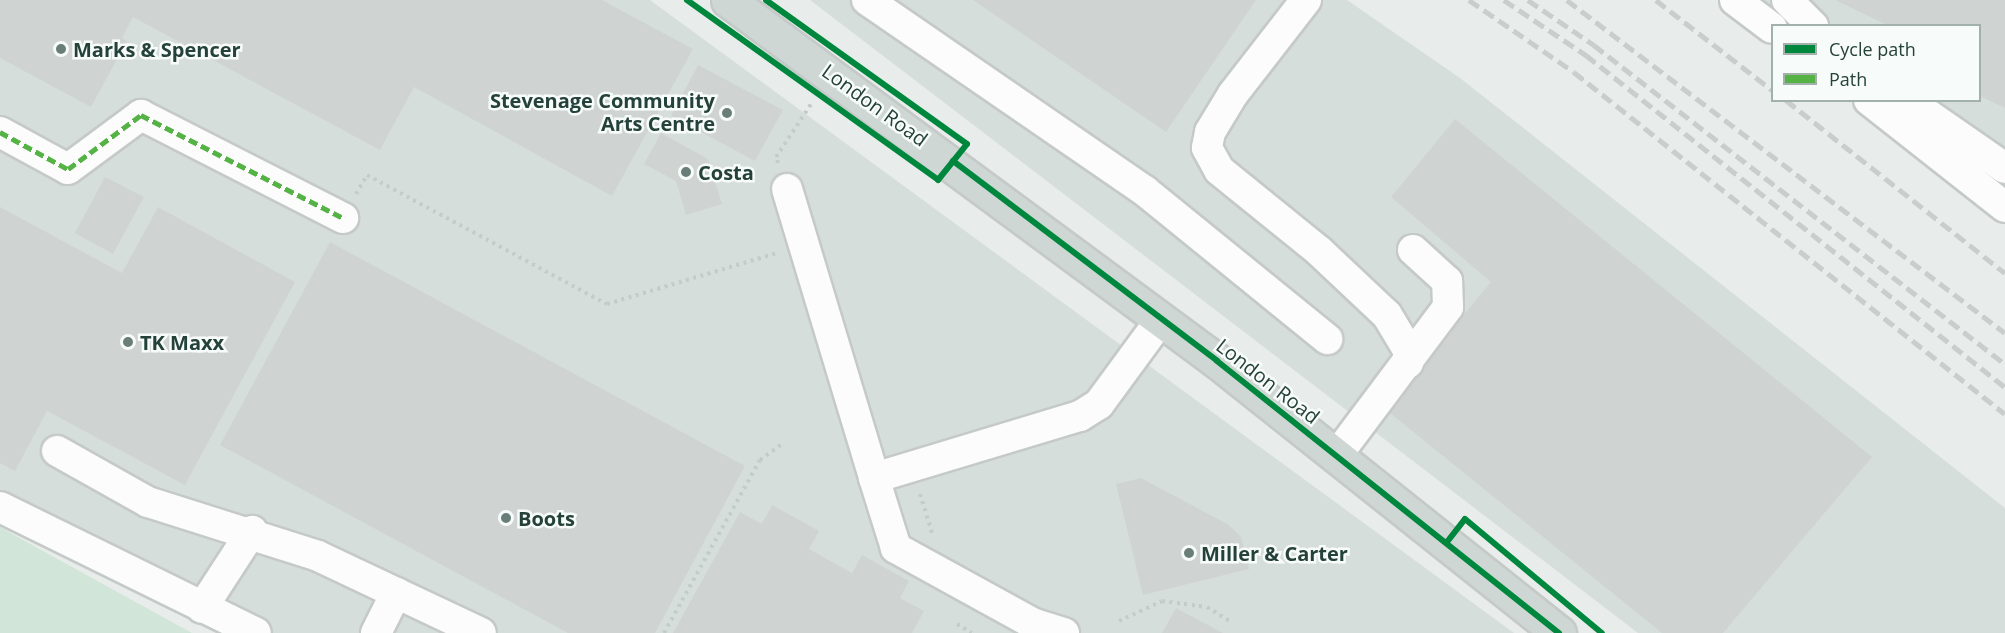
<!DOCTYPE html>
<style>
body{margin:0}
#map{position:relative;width:2005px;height:633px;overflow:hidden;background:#e8edeb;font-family:"Open Sans",sans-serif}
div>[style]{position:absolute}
.built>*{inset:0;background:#d6dedb}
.green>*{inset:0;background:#d1e6d8}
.building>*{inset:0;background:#cfd4d2}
.path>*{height:4px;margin-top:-2px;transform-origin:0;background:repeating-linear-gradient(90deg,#c3ccca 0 3px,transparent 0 7.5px)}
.roads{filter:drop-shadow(2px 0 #c5cac8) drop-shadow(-2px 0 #c5cac8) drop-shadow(0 2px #c5cac8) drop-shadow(0 -2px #c5cac8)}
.minor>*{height:30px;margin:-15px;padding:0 15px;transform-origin:15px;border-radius:15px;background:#fcfcfc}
.major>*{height:33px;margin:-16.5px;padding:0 16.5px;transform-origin:16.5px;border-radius:16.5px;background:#cfd7d5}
.rail>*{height:4.5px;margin-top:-2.25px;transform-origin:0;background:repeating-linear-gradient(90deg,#c9cdcc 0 12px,transparent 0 18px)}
.quiet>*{height:4.5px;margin-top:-2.25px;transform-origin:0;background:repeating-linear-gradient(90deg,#55b346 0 9px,transparent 0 13.5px)}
.cycleway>*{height:6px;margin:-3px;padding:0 3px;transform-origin:3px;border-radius:3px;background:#00873e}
.dots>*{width:16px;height:16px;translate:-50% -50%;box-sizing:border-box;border:3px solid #f7fbf9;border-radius:50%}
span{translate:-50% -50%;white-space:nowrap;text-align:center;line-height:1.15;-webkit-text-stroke:5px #f7fbf9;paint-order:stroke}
.poi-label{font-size:20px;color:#24423a;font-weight:700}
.left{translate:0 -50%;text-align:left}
.right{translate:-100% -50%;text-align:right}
.street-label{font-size:20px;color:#24423a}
.legend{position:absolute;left:1771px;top:24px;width:210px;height:78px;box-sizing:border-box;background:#f7fbf9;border:2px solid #a3b1ad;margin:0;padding:8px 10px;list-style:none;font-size:18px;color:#24423a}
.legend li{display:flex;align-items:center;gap:12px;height:30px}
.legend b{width:30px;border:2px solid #a3b1ad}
</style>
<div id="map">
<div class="built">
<div style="clip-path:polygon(0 0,650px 0,1514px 633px,260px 633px,0 499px)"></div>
<div style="clip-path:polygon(810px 0,1347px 0,1460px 78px,2005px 508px,2005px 633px,1638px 633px)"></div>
<div style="clip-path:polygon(1764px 0,2005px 0,2005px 191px,1891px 101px,1980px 100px,1980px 26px,1796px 25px)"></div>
</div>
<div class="green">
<div style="clip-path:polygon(0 527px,43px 551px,192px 633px,0 633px)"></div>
</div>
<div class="building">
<div style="clip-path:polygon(0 0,602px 0,693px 49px,612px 196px,414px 87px,380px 150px,133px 17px,122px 38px,127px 41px,91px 107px,0 58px)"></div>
<div style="clip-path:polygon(973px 0,1256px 0,1166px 132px)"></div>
<div style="clip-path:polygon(1835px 0,2005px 0,2005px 108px,1980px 96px,1980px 26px,1889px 26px)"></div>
<div style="clip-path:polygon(698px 65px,783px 110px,755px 161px,671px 116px)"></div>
<div style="clip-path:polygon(1455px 119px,1872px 457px,1723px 633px,1662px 633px,1385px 409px,1491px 282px,1391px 197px)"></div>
<div style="clip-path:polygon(661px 133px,708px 159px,722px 204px,686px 215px,676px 181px,644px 164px)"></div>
<div style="clip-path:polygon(105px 177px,144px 197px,113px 254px,75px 233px)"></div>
<div style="clip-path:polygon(0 207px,122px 273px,158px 207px,295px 282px,185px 485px,47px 411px,15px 471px,0 463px)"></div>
<div style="clip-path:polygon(330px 242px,745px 466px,655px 633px,568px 633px,220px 445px)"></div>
<div style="clip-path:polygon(1141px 478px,1229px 525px,1241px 537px,1249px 569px,1143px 595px,1116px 484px)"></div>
<div style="clip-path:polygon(772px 505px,819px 531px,809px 549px,852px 573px,862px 555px,909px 581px,900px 598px,924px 611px,912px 633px,673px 633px,740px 512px,762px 524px)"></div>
<div style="clip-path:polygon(1176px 608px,1223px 633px,1162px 633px)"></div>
</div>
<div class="path">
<div style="left:778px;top:163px;width:6px;rotate:-108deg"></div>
<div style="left:776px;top:157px;width:67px;rotate:-56.5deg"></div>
<div style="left:356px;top:194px;width:22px;rotate:-60deg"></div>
<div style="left:367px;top:175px;width:272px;rotate:28.3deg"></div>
<div style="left:607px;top:304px;width:177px;rotate:-16.7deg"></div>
<div style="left:920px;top:494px;width:44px;rotate:72.8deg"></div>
<div style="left:1119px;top:621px;width:47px;rotate:-24.9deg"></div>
<div style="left:1162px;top:601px;width:45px;rotate:7.6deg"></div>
<div style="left:1207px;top:607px;width:26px;rotate:32deg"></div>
<div style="left:957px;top:624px;width:17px;rotate:31deg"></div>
<div style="left:664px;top:633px;width:198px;rotate:-61deg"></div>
<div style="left:760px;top:460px;width:27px;rotate:-36deg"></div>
</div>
<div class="roads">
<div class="minor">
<div style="left:867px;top:0;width:337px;rotate:34.5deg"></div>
<div style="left:1145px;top:191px;width:235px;rotate:39.1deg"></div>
<div style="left:1306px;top:0;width:119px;rotate:127.8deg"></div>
<div style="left:1233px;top:94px;width:44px;rotate:121.2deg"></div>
<div style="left:1210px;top:132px;width:16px;rotate:101deg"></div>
<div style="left:1207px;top:148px;width:25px;rotate:61deg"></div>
<div style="left:1219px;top:170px;width:129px;rotate:39deg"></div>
<div style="left:1319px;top:251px;width:93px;rotate:43.3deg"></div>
<div style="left:1387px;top:315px;width:41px;rotate:59deg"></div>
<div style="left:1408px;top:350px;width:13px;rotate:90deg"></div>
<div style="left:1735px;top:0;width:46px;rotate:37.1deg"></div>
<div style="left:1787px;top:0;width:37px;rotate:45deg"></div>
<div style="left:1869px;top:100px;width:173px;rotate:38.2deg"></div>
<div style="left:1907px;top:100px;width:119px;rotate:34.8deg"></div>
<div style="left:0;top:132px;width:77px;rotate:28.6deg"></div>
<div style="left:68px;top:169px;width:91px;rotate:-36.5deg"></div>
<div style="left:141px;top:115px;width:227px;rotate:27deg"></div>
<div style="left:787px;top:189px;width:302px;rotate:73.2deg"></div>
<div style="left:57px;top:451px;width:104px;rotate:29.3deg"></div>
<div style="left:148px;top:502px;width:178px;rotate:17.6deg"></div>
<div style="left:318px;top:556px;width:180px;rotate:25.3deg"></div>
<div style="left:1337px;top:455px;width:185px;rotate:-53.1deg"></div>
<div style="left:1448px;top:307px;width:26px;rotate:-92deg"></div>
<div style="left:1447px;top:281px;width:46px;rotate:-137.6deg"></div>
<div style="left:0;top:507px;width:285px;rotate:26.2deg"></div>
<div style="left:202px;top:608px;width:92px;rotate:-57deg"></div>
<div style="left:376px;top:633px;width:45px;rotate:-63.4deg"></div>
<div style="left:1064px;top:633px;width:31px;rotate:-163deg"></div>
<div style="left:1034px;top:624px;width:158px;rotate:-151.2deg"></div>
<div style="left:896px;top:548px;width:73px;rotate:-107.4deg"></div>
<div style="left:874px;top:478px;width:215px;rotate:-16.8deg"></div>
<div style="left:1080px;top:416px;width:22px;rotate:-32deg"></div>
<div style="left:1099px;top:404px;width:103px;rotate:-53.7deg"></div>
</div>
<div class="major">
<div style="left:728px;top:0;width:608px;rotate:36.44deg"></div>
<div style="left:1217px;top:361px;width:437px;rotate:38.5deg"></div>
</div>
</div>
<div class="rail">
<div style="left:1469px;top:0;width:127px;rotate:34.4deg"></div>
<div style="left:1574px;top:72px;width:550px;rotate:38.43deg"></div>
<div style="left:1504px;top:0;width:99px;rotate:33.9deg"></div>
<div style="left:1586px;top:55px;width:535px;rotate:38.39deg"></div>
<div style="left:1528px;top:0;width:80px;rotate:34.3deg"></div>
<div style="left:1594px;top:45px;width:520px;rotate:37.82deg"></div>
<div style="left:1567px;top:0;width:550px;rotate:37.24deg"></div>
<div style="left:1656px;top:0;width:147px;rotate:37.8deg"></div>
<div style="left:1786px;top:100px;width:279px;rotate:38.3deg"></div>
</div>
<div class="quiet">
<div style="left:0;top:132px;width:77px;rotate:28.6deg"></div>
<div style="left:68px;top:169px;width:91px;rotate:-36.5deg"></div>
<div style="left:141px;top:115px;width:227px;rotate:27deg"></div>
</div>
<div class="cycleway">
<div style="left:687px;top:0;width:309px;rotate:35.6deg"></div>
<div style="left:938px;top:180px;width:46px;rotate:-51.1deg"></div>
<div style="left:967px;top:144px;width:247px;rotate:-144.4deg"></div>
<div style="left:953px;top:161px;width:331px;rotate:37.1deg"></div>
<div style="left:1217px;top:361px;width:437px;rotate:38.5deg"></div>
<div style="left:1447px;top:542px;width:29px;rotate:-52deg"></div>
<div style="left:1465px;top:519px;width:178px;rotate:39.8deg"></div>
</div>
<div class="dots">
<div style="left:61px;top:49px;background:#697e78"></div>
<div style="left:727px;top:113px;background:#697e78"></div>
<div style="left:686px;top:172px;background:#697e78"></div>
<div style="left:128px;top:342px;background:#697e78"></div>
<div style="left:506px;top:518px;background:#697e78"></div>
<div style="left:1189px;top:553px;background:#697e78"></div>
</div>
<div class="poi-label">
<span class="left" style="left:73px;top:49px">Marks &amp; Spencer</span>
<span class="right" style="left:715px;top:112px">Stevenage Community<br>Arts Centre</span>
<span class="left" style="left:698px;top:172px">Costa</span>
<span class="left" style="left:140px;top:342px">TK Maxx</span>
<span class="left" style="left:518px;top:518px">Boots</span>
<span class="left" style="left:1201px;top:553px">Miller &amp; Carter</span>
</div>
<div class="street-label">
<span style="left:875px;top:105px;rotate:36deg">London Road</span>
<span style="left:1268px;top:381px;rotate:38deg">London Road</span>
</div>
<ul class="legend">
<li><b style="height:8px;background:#00873e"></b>Cycle path</li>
<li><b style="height:8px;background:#55b346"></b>Path</li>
</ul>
</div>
